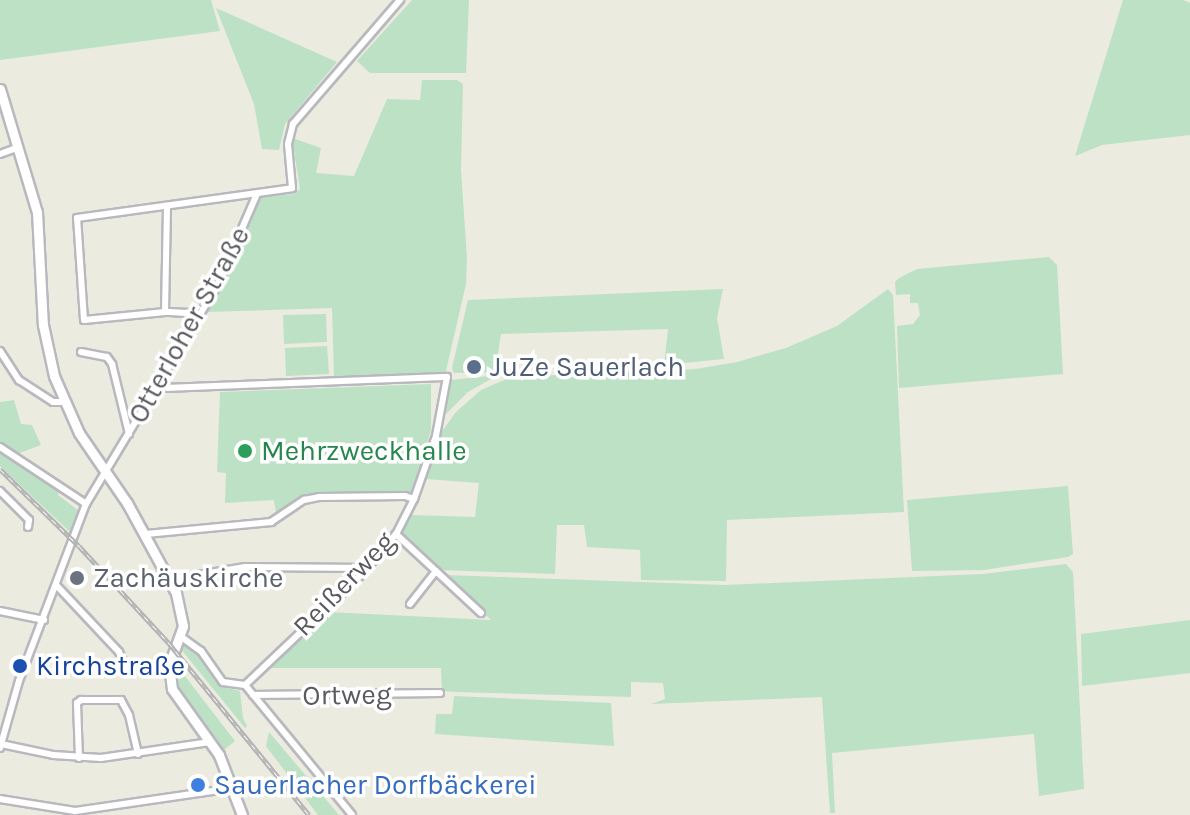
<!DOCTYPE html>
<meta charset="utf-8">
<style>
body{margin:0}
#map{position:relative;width:1190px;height:815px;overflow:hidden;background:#ebebe0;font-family:Karla,sans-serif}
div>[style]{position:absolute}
.green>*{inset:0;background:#bde1c5}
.roads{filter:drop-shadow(2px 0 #b8b8be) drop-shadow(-2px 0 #b8b8be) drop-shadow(0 2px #b8b8be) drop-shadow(0 -2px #b8b8be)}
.minor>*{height:6px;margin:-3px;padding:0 3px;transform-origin:3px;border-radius:3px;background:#fff}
.secondary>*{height:9px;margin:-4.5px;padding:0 4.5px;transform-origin:4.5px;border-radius:4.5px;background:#fff}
.rail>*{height:5px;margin-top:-2.5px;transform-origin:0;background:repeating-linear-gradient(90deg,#fff 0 6px,#b3b3b4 0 12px);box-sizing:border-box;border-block:2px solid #b3b3b4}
.dots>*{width:22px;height:22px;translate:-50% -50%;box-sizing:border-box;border:4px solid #fff;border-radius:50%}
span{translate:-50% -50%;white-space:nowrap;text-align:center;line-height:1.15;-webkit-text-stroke:7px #fff;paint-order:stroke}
.street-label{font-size:28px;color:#595a60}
.service-label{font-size:28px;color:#4e5e75}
.left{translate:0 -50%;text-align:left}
.leisure-label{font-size:28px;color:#27864d}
.worship-label{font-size:28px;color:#5b616d}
.transit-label{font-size:28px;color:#164399}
.shop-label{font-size:28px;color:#366cbe}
</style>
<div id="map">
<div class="green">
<div style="clip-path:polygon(0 0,211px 0,220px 31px,0 60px)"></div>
<div style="clip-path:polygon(412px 0,469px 0,466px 73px,370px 73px,357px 61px)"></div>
<div style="clip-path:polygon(1123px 0,1183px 0,1190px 3px,1190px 135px,1102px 145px,1075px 156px)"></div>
<div style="clip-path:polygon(216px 8px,337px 62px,285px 124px,279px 150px,262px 149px,254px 104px)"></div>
<div style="clip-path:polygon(422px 80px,457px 80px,463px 84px,461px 170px,467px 258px,466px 284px,445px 375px,334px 378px,332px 308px,206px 312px,261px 197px,294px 194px,300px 189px,292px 138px,321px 148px,316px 173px,354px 176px,387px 99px,420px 100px)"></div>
<div style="clip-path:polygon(1049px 257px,1057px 265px,1063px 374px,899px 388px,897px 326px,913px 324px,920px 315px,918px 303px,910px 303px,910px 294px,896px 295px,895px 282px,899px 278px,917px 269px)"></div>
<div style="clip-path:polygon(723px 289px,717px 318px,724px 359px,664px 365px,668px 329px,501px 334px,495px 372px,454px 373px,452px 368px,468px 300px)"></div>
<div style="clip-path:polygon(888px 289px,893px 295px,904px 512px,727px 520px,726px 581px,641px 580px,640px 550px,587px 547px,584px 525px,557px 525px,555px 574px,440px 570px,413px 547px,402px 531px,411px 515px,475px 517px,479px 483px,426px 479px,440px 434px,456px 412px,481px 390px,511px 377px,696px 369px,737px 362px,786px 348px,837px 326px)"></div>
<div style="clip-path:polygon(326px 314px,327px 342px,284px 344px,283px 315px)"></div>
<div style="clip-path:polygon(327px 346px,329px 374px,286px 376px,285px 348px)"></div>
<div style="clip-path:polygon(498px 375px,468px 392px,441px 419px,451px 380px)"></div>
<div style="clip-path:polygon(431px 384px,431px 430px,412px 492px,323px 493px,297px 498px,276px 513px,274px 500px,225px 503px,226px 473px,217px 472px,220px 392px)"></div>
<div style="clip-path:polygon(14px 400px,21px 424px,32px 425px,41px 445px,14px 455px,0 444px,0 402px)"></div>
<div style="clip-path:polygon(0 449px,59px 490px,58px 495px,79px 511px,71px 533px,0 466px)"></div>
<div style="clip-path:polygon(1068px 486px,1073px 554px,1068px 557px,984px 570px,912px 571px,907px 500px)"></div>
<div style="clip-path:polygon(1066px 564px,1073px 572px,1084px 789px,1039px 796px,1034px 734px,832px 753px,835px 813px,830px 813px,822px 697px,651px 704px,665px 699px,663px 683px,631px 682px,631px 697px,455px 692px,442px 691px,441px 668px,266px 668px,327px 612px,491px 620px,445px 575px,724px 585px,983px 574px)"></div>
<div style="clip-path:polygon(1190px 620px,1190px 673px,1082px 686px,1081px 634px)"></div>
<div style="clip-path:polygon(185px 644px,193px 647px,224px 687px,240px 691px,243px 718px,247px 726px,245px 728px,180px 648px)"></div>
<div style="clip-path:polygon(174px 662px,235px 741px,224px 750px,177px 691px)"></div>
<div style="clip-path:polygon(454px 696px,611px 703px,614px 746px,435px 734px,436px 714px,452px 714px)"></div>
<div style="clip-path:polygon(269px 732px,339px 815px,318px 815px,266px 746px)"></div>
</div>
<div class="roads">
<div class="minor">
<div style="left:0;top:154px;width:20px;rotate:-20deg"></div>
<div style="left:165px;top:312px;width:106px;rotate:-88.9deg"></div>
<div style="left:198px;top:319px;width:13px;rotate:-151deg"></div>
<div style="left:187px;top:313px;width:22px;rotate:-177deg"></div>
<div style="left:165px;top:312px;width:81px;rotate:174.4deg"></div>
<div style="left:84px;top:320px;width:102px;rotate:-93.9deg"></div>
<div style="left:77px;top:218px;width:217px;rotate:-7.9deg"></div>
<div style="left:292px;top:188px;width:44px;rotate:-95.2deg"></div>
<div style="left:288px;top:144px;width:21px;rotate:-76deg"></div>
<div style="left:293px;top:124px;width:164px;rotate:-49.2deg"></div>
<div style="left:0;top:351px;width:35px;rotate:57deg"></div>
<div style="left:19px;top:380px;width:40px;rotate:32.9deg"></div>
<div style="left:53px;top:402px;width:11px"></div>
<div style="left:81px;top:352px;width:26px;rotate:11deg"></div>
<div style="left:107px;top:357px;width:9px;rotate:54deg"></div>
<div style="left:112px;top:364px;width:72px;rotate:76.3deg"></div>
<div style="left:159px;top:385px;width:9px;rotate:18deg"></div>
<div style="left:168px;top:388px;width:279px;rotate:-2.3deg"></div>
<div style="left:447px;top:377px;width:60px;rotate:100.6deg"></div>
<div style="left:436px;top:436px;width:67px;rotate:109.2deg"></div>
<div style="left:414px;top:499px;width:39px;rotate:117deg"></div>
<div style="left:396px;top:534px;width:54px;rotate:130.5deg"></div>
<div style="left:361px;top:575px;width:160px;rotate:136.5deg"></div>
<div style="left:0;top:447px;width:103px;rotate:33.5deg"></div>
<div style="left:0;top:491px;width:41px;rotate:45deg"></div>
<div style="left:29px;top:520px;width:7px;rotate:98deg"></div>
<div style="left:146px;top:534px;width:126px;rotate:-5.5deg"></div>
<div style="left:271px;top:522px;width:40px;rotate:-34deg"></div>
<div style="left:304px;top:500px;width:15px;rotate:-11deg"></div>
<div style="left:319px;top:497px;width:86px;rotate:-0.7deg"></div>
<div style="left:405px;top:496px;width:9px;rotate:18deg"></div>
<div style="left:396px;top:534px;width:116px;rotate:42.9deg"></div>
<div style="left:169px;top:580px;width:77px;rotate:-9.7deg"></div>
<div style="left:245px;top:567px;width:123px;rotate:0.5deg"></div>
<div style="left:58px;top:587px;width:89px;rotate:46.8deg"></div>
<div style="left:119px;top:652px;width:20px;rotate:66deg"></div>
<div style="left:410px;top:604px;width:42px;rotate:-51.8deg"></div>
<div style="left:0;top:611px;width:45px;rotate:11.6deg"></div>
<div style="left:180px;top:636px;width:26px;rotate:36deg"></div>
<div style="left:201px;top:651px;width:38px;rotate:55deg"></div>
<div style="left:223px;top:682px;width:22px;rotate:8deg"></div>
<div style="left:245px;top:685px;width:168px;rotate:50.5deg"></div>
<div style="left:253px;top:695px;width:187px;rotate:-0.6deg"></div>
<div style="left:1px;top:744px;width:53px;rotate:11.9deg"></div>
<div style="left:53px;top:755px;width:48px;rotate:3.6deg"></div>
<div style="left:101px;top:758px;width:110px;rotate:-8.4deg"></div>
<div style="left:0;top:748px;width:70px;rotate:-74.2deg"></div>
<div style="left:19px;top:681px;width:189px;rotate:-69.3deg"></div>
<div style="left:86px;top:504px;width:257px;rotate:-59deg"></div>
<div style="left:218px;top:284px;width:98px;rotate:-66.6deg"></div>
<div style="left:79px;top:758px;width:55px;rotate:-92.1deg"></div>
<div style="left:77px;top:703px;width:5px;rotate:-37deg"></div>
<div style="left:81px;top:700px;width:40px"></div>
<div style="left:121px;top:700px;width:17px;rotate:62deg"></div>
<div style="left:129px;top:715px;width:40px;rotate:77deg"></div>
<div style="left:0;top:799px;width:76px;rotate:9.1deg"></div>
<div style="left:75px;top:811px;width:160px;rotate:-8.3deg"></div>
</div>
<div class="secondary">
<div style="left:0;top:89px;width:128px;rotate:73.3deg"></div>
<div style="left:37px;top:212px;width:113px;rotate:87deg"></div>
<div style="left:43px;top:325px;width:52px;rotate:77.8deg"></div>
<div style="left:54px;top:376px;width:62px;rotate:66.3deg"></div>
<div style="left:79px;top:433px;width:85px;rotate:55.6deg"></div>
<div style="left:127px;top:503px;width:102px;rotate:61.4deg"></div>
<div style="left:176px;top:593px;width:34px;rotate:78deg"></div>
<div style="left:183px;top:626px;width:41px;rotate:109.7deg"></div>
<div style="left:169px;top:665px;width:24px;rotate:83deg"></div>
<div style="left:172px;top:689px;width:81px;rotate:54.5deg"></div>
<div style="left:219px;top:755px;width:64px;rotate:69deg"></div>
</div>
</div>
<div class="rail">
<div style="left:0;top:469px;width:110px;rotate:44.3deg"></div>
<div style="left:79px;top:546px;width:131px;rotate:47.2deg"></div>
<div style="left:168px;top:642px;width:223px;rotate:50.8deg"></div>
</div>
<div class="dots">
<div style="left:474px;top:367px;background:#5c6f8a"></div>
<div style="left:245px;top:451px;background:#2e9e5b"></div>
<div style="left:77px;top:578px;background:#6b7280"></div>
<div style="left:20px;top:666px;background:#1a4fb4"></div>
<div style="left:198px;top:785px;background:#3f7fe0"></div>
</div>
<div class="street-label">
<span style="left:189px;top:325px;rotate:-61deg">Otterloher Straße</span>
<span style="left:344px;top:584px;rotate:-46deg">Reißerweg</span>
<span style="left:347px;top:695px;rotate:-1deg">Ortweg</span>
</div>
<div class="service-label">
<span class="left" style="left:490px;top:367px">JuZe Sauerlach</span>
</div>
<div class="leisure-label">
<span class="left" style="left:261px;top:451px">Mehrzweckhalle</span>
</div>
<div class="worship-label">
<span class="left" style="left:93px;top:578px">Zachäuskirche</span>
</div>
<div class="transit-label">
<span class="left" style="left:36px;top:666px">Kirchstraße</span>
</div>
<div class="shop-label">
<span class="left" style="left:214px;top:785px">Sauerlacher Dorfbäckerei</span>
</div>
</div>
